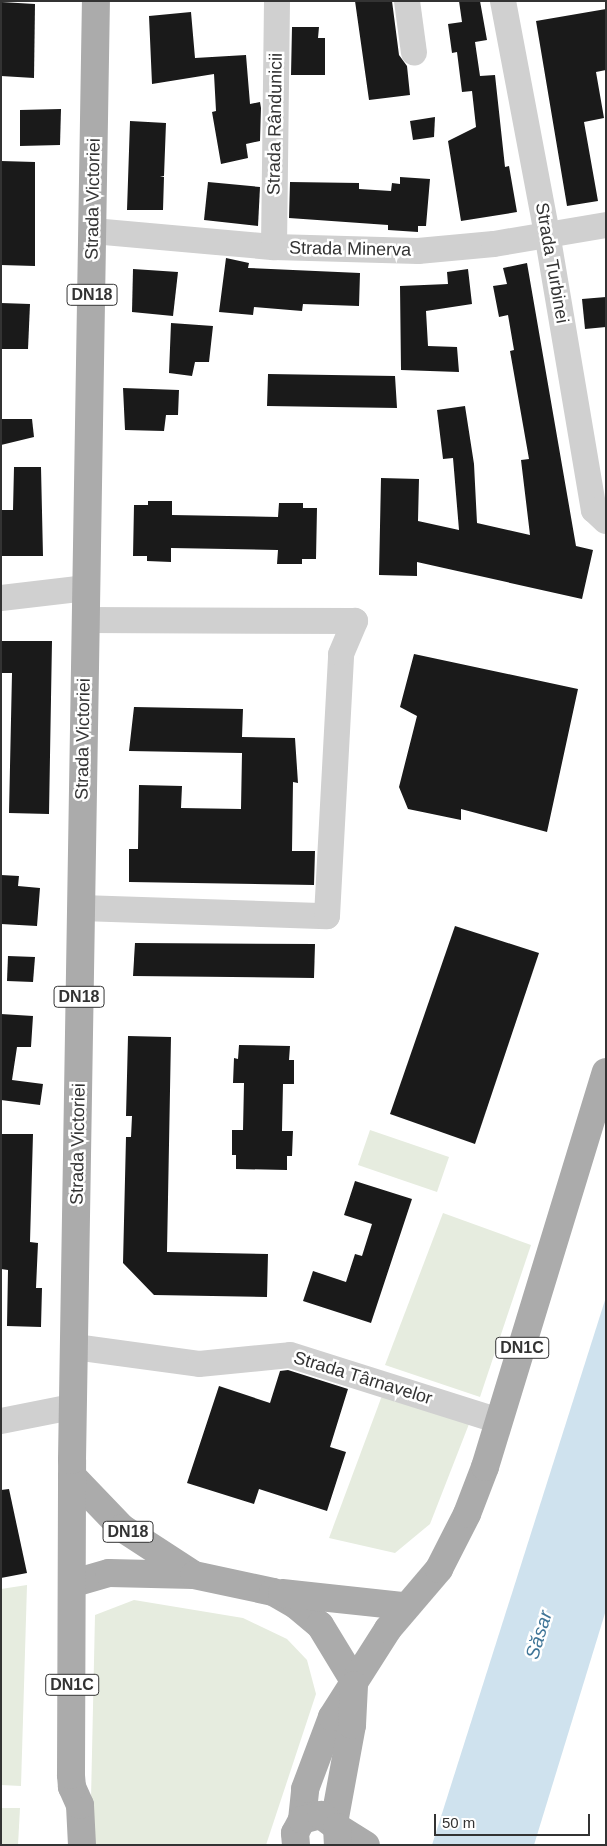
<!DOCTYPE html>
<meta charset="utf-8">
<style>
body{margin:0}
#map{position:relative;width:607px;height:1846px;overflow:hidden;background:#fff;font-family:Helvetica,sans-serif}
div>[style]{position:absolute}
.green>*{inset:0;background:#e6ecdf}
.water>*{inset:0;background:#cfe2ee}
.building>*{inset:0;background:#1a1a1a}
.minor>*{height:26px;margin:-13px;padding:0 13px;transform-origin:13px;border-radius:13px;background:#d0d0d0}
.major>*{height:28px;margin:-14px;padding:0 14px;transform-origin:14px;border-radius:14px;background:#ababab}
span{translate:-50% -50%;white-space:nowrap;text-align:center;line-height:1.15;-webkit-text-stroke:5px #fff;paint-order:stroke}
.shield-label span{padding:1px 4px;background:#fff;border:1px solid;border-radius:4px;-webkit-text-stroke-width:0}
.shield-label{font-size:16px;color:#333;font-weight:700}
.street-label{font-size:18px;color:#333}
.water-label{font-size:19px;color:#3f7597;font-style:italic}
.frame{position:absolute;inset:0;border:2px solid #333;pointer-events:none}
.scale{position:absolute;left:434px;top:1814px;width:156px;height:22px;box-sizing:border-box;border:2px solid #333;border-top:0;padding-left:6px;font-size:15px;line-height:18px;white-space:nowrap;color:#333;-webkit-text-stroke:4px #fff;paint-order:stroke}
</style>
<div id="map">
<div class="green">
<div style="clip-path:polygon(370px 1130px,449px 1157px,437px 1192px,358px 1165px)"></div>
<div style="clip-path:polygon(443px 1213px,531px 1245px,480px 1397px,385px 1365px)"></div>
<div style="clip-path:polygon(383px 1393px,469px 1424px,430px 1524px,395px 1553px,329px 1538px)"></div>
<div style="clip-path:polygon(27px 1585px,21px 1786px,1px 1785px,1px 1589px)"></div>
<div style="clip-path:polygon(134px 1600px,243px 1618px,287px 1639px,307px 1660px,316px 1694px,266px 1845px,90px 1845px,95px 1615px)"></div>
<div style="clip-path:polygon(1px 1808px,20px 1808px,18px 1845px,1px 1845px)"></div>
</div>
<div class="water">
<div style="clip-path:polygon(606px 1297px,606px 1610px,534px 1845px,432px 1845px)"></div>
</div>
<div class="building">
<div style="clip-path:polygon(355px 1px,392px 1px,399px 55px,407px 66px,410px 95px,369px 100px)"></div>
<div style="clip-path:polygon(459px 1px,480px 1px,487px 40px,475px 42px,480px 76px,495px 75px,505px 167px,509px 166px,517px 212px,461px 221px,448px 141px,476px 127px,472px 91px,462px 92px,457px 52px,452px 53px,448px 24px,462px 22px)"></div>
<div style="clip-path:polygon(1px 2px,35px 4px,34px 78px,1px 76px)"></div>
<div style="clip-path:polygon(606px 9px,606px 70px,596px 72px,604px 118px,584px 122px,598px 201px,567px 206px,536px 21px)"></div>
<div style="clip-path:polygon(191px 12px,195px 58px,246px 55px,250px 104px,260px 102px,261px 108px,260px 141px,246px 144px,248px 158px,221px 164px,212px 112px,216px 111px,214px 74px,152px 84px,149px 16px)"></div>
<div style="clip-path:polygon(292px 27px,319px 27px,318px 38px,325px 38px,325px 75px,291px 75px)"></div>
<div style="clip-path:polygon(61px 109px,60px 145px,20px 146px,20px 110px)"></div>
<div style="clip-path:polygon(435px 117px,434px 137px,413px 140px,410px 121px)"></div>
<div style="clip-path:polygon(130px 121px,166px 123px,164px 176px,160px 176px,164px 177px,163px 210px,127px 210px)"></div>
<div style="clip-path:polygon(1px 161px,35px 162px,35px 266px,1px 265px)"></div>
<div style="clip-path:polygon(400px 177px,430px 179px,426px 226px,418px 226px,418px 232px,388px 230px,388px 225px,289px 218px,290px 182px,359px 183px,359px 189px,391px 191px,392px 183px,400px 184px)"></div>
<div style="clip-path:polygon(208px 182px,260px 187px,258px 226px,204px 220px)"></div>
<div style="clip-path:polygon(226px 258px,249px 263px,248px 268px,360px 273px,359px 306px,303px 304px,302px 311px,254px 307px,253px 315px,219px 312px)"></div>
<div style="clip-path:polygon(527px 263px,576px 546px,593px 550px,582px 599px,417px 562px,417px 576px,379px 575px,381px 478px,419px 479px,418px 521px,459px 530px,453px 458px,443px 459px,437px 410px,465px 406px,474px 464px,477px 523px,530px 535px,521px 460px,529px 459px,510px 351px,514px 350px,508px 315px,499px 317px,493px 286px,507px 284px,503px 268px)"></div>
<div style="clip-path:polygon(133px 269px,178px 272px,173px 316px,132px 312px)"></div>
<div style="clip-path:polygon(468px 269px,472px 304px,426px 311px,428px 346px,457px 347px,459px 372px,401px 370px,400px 286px,448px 284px,447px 272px)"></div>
<div style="clip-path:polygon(606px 297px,606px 327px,585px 329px,582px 299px)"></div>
<div style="clip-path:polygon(1px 303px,30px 304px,28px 349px,1px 349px)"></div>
<div style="clip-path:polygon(171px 323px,213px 326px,209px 362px,195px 362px,192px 376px,169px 373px)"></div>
<div style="clip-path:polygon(268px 374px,395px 376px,397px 408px,267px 406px)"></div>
<div style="clip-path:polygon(123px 388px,179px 390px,178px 415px,166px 415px,164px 431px,125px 430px)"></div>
<div style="clip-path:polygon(1px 419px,32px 419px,34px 437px,1px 445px)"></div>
<div style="clip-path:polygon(14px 467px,41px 467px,43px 556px,1px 556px,1px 510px,13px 510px)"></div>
<div style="clip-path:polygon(148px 501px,172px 501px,172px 515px,278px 517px,279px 503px,303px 503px,303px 508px,317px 508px,316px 559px,302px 559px,302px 564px,277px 564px,278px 550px,171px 548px,171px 562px,147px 561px,147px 556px,133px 556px,134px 505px,148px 505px)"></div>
<div style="clip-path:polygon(1px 641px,52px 641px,49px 814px,9px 813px,12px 673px,1px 673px)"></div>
<div style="clip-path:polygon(414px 654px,578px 689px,547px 832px,461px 809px,461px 820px,408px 809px,399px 787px,417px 716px,400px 707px)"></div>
<div style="clip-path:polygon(134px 707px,243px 709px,242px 737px,295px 738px,298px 783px,293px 782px,292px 851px,315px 851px,314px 885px,129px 882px,129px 849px,138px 849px,139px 785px,182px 786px,181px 808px,241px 809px,242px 753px,129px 751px)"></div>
<div style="clip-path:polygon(1px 875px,19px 876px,18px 886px,40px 888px,37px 926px,1px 924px)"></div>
<div style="clip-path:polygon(455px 926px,539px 953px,475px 1144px,390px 1114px)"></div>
<div style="clip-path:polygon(135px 943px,315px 944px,314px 978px,133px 976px)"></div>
<div style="clip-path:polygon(8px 956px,35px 957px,33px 982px,7px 981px)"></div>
<div style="clip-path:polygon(1px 1014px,33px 1016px,31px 1047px,17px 1047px,12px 1080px,43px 1084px,40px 1105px,1px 1100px)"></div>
<div style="clip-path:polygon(128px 1036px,171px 1037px,167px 1252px,268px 1254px,267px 1297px,154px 1295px,123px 1263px,126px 1137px,131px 1137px,132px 1116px,126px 1116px)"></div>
<div style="clip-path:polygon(239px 1045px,290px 1046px,289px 1060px,294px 1060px,294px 1084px,283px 1084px,282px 1131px,293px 1131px,292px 1156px,287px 1156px,287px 1170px,236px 1169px,236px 1155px,232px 1155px,232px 1130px,243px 1130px,244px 1083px,233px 1083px,234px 1058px,238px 1059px)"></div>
<div style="clip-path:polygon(1px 1134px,33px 1134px,30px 1242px,38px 1243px,36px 1288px,42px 1288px,41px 1327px,7px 1326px,8px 1270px,1px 1269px)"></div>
<div style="clip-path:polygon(355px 1181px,412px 1199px,371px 1323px,303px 1301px,313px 1271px,346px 1282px,355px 1254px,362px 1256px,372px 1224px,344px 1215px)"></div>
<div style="clip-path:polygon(288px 1370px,348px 1389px,330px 1447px,346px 1452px,327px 1511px,259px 1489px,254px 1504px,187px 1483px,219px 1386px,270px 1403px,280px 1371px)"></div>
<div style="clip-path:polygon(9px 1489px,27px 1573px,1px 1578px,1px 1490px)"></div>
</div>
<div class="minor">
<div style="left:407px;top:1px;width:52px;rotate:82.3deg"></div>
<div style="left:503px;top:1px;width:236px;rotate:79.3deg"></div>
<div style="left:547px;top:233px;width:281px;rotate:80.4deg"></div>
<div style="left:594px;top:510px;width:16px;rotate:43deg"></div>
<div style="left:93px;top:231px;width:182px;rotate:5.1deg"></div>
<div style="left:274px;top:247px;width:144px;rotate:1.6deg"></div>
<div style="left:418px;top:251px;width:76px;rotate:-5.3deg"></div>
<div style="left:494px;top:244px;width:114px;rotate:-9.6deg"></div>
<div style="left:274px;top:247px;width:246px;rotate:-89.3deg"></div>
<div style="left:1px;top:598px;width:86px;rotate:-6.7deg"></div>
<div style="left:81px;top:908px;width:246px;rotate:1.9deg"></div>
<div style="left:327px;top:916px;width:262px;rotate:-86.9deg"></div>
<div style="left:341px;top:654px;width:36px;rotate:-67deg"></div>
<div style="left:355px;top:621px;width:270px;rotate:-179.8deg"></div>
<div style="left:75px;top:1347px;width:125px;rotate:7.8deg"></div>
<div style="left:199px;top:1364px;width:91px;rotate:-5.6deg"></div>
<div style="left:290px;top:1355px;width:219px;rotate:17.5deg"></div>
<div style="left:1px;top:1421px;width:72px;rotate:-11.2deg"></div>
</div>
<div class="major">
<div style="left:72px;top:1476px;width:72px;rotate:46.1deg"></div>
<div style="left:122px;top:1528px;width:82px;rotate:33.1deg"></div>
<div style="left:74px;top:1583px;width:36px;rotate:-16deg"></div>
<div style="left:109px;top:1573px;width:85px;rotate:1.3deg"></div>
<div style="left:194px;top:1575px;width:81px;rotate:12.1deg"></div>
<div style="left:273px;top:1592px;width:28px;rotate:30deg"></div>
<div style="left:297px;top:1606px;width:30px;rotate:40deg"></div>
<div style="left:320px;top:1625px;width:66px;rotate:58.7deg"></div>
<div style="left:282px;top:1593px;width:123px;rotate:6.1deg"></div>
<div style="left:302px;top:1820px;width:31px;rotate:-84deg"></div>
<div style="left:305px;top:1789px;width:77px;rotate:-69.4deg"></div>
<div style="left:332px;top:1717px;width:104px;rotate:-57.5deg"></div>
<div style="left:388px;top:1629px;width:79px;rotate:-49.6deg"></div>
<div style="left:439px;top:1569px;width:62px;rotate:-63deg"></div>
<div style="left:467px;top:1514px;width:50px;rotate:-69deg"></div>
<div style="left:485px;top:1467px;width:413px;rotate:-73deg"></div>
<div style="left:334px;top:1823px;width:100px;rotate:-79.6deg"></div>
<div style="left:352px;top:1725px;width:40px;rotate:-87.1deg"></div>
<div style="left:337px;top:1827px;width:34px;rotate:32deg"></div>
<div style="left:82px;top:1845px;width:40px;rotate:-92.9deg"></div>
<div style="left:80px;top:1805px;width:20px;rotate:-114deg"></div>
<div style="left:72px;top:1787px;width:12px;rotate:-95deg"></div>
<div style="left:71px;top:1775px;width:315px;rotate:-89.8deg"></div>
<div style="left:72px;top:1460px;width:1459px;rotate:-89.06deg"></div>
<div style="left:296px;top:1845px;width:12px;rotate:-95deg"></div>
<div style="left:295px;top:1833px;width:15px;rotate:-62deg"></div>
<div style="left:302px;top:1820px;width:20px;rotate:-15deg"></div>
<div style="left:321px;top:1815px;width:20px;rotate:37deg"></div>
<div style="left:337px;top:1827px;width:18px;rotate:87deg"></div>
</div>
<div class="shield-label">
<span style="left:92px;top:295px">DN18</span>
<span style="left:79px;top:997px">DN18</span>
<span style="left:522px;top:1348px">DN1C</span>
<span style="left:128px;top:1532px">DN18</span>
<span style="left:72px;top:1685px">DN1C</span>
</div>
<div class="street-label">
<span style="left:275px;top:124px;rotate:-89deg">Strada Rândunicii</span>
<span style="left:93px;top:199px;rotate:-89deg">Strada Victoriei</span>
<span style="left:350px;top:249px;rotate:1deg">Strada Minerva</span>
<span style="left:552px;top:263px;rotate:80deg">Strada Turbinei</span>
<span style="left:83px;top:739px;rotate:-89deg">Strada Victoriei</span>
<span style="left:78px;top:1144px;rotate:-89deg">Strada Victoriei</span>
<span style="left:363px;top:1378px;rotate:17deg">Strada Târnavelor</span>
</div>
<div class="water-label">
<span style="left:539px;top:1635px;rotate:-73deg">Săsar</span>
</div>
<div class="frame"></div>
<div class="scale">50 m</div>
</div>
